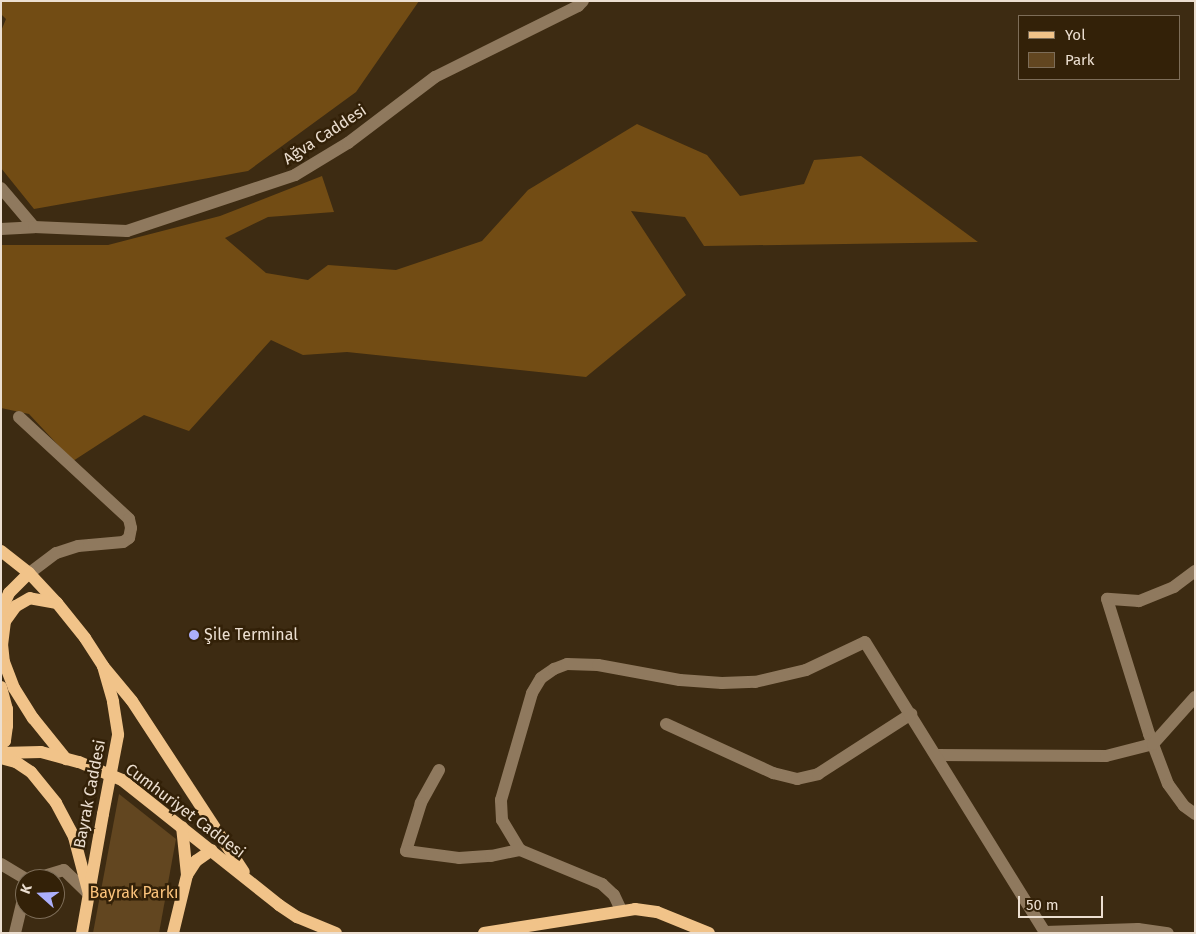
<!DOCTYPE html>
<meta charset="utf-8">
<style>
body{margin:0}
#map{position:relative;width:1196px;height:934px;overflow:hidden;background:#3d2b12;font-family:"Fira Sans",sans-serif}
div>[style]{position:absolute}
.green>*{inset:0;background:#624620}
.forest>*{inset:0;background:#724c14}
.minor>*{height:12px;margin:-6px;padding:0 6px;transform-origin:6px;border-radius:6px;background:#8f795e}
.major>*{height:12px;margin:-6px;padding:0 6px;transform-origin:6px;border-radius:6px;background:#f1c389}
.major-bridge>*{height:12px;margin:-6px;padding:0 6px;transform-origin:6px;border-radius:6px;background:#f1c389}
.dots>*{width:14px;height:14px;translate:-50% -50%;box-sizing:border-box;border:2px solid #332108;border-radius:50%}
span{translate:-50% -50%;white-space:nowrap;text-align:center;line-height:1.15;-webkit-text-stroke:5px #332108;paint-order:stroke}
.street-label{font-size:16px;color:#ecdfd1}
.poi-label{font-size:16px;color:#ecdfd1}
.left{translate:0 -50%;text-align:left}
.park-label{font-size:16px;color:#fbc37b}
.frame{position:absolute;inset:0;border:2px solid #ecdfd1;pointer-events:none}
.legend{position:absolute;left:1018px;top:15px;width:162px;height:65px;box-sizing:border-box;background:#332108;border:1px solid #7d6d58;margin:0;padding:6px 9px;list-style:none;font-size:15px;color:#ecdfd1}
.legend li{display:flex;align-items:center;gap:10px;height:25px}
.legend b{width:25px;border:1px solid #7d6d58}
.north{position:absolute;left:15px;top:869px;width:50px;height:50px;box-sizing:border-box;background:#332108;border:1px solid #7d6d58;border-radius:50%;rotate:290deg;font-size:14px;font-weight:700;line-height:20px;text-align:center;color:#ecdfd1}
.north::after{content:'';display:block;margin:auto;width:18px;height:22px;background:#acaffb;clip-path:polygon(50% 0,100% 100%,50% 72%,0 100%)}
.scale{position:absolute;left:1018px;top:896px;width:85px;height:22px;box-sizing:border-box;border:2px solid #ecdfd1;border-top:0;padding-left:6px;font-size:15px;line-height:18px;white-space:nowrap;color:#ecdfd1;-webkit-text-stroke:4px #332108;paint-order:stroke}
</style>
<div id="map">
<div class="green">
<div style="clip-path:polygon(119px 794px,176px 839px,159px 933px,93px 933px)"></div>
</div>
<div class="forest">
<div style="clip-path:polygon(1px 1px,419px 1px,356px 92px,248px 171px,34px 209px,1px 168px,1px 31px,6px 19px,1px 14px)"></div>
<div style="clip-path:polygon(637px 124px,707px 155px,740px 196px,804px 184px,814px 160px,861px 156px,978px 242px,704px 246px,685px 217px,631px 211px,686px 295px,586px 377px,347px 352px,303px 355px,271px 340px,189px 431px,144px 415px,73px 461px,29px 414px,1px 408px,1px 245px,108px 245px,220px 216px,322px 176px,334px 212px,268px 217px,225px 238px,266px 273px,308px 280px,328px 265px,396px 270px,482px 241px,528px 190px)"></div>
</div>
<div class="minor">
<div style="left:1px;top:188px;width:51px;rotate:49.8deg"></div>
<div style="left:1px;top:229px;width:33px;rotate:-3deg"></div>
<div style="left:34px;top:227px;width:93px;rotate:2.5deg"></div>
<div style="left:127px;top:231px;width:177px;rotate:-18.4deg"></div>
<div style="left:295px;top:175px;width:62px;rotate:-31.1deg"></div>
<div style="left:348px;top:143px;width:109px;rotate:-37.2deg"></div>
<div style="left:435px;top:77px;width:160px;rotate:-26.4deg"></div>
<div style="left:578px;top:6px;width:7px;rotate:-45deg"></div>
<div style="left:19px;top:417px;width:150px;rotate:42.8deg"></div>
<div style="left:129px;top:519px;width:9px;rotate:77deg"></div>
<div style="left:131px;top:528px;width:10px;rotate:101deg"></div>
<div style="left:129px;top:538px;width:7px;rotate:146deg"></div>
<div style="left:123px;top:542px;width:45px;rotate:174.9deg"></div>
<div style="left:78px;top:546px;width:23px;rotate:162deg"></div>
<div style="left:56px;top:553px;width:34px;rotate:143deg"></div>
<div style="left:1195px;top:571px;width:26px;rotate:143deg"></div>
<div style="left:1174px;top:587px;width:38px;rotate:158deg"></div>
<div style="left:1139px;top:601px;width:32px;rotate:-176deg"></div>
<div style="left:1107px;top:599px;width:141px;rotate:72.7deg"></div>
<div style="left:1149px;top:734px;width:53px;rotate:69.2deg"></div>
<div style="left:1168px;top:784px;width:27px;rotate:54deg"></div>
<div style="left:1184px;top:806px;width:14px;rotate:36deg"></div>
<div style="left:666px;top:724px;width:118px;rotate:24.6deg"></div>
<div style="left:773px;top:773px;width:25px;rotate:14deg"></div>
<div style="left:797px;top:779px;width:22px;rotate:-13deg"></div>
<div style="left:818px;top:774px;width:111px;rotate:-32.8deg"></div>
<div style="left:937px;top:755px;width:169px;rotate:0.3deg"></div>
<div style="left:1106px;top:756px;width:49px;rotate:-14.3deg"></div>
<div style="left:1153px;top:744px;width:63px;rotate:-48.2deg"></div>
<div style="left:439px;top:770px;width:38px;rotate:119deg"></div>
<div style="left:421px;top:803px;width:50px;rotate:107.4deg"></div>
<div style="left:406px;top:851px;width:53px;rotate:7.5deg"></div>
<div style="left:459px;top:858px;width:32px;rotate:-4deg"></div>
<div style="left:491px;top:856px;width:30px;rotate:-12deg"></div>
<div style="left:520px;top:850px;width:89px;rotate:22.5deg"></div>
<div style="left:602px;top:884px;width:16px;rotate:43deg"></div>
<div style="left:614px;top:895px;width:17px;rotate:65deg"></div>
<div style="left:520px;top:850px;width:35px;rotate:-121deg"></div>
<div style="left:502px;top:820px;width:20px;rotate:-93deg"></div>
<div style="left:501px;top:800px;width:111px;rotate:-73.8deg"></div>
<div style="left:532px;top:693px;width:17px;rotate:-59deg"></div>
<div style="left:541px;top:678px;width:16px;rotate:-35deg"></div>
<div style="left:554px;top:669px;width:14px;rotate:-21deg"></div>
<div style="left:567px;top:664px;width:31px;rotate:2deg"></div>
<div style="left:598px;top:665px;width:83px;rotate:10.4deg"></div>
<div style="left:680px;top:680px;width:42px;rotate:4.1deg"></div>
<div style="left:722px;top:683px;width:33px;rotate:-2deg"></div>
<div style="left:755px;top:682px;width:52px;rotate:-13.2deg"></div>
<div style="left:806px;top:670px;width:65px;rotate:-25.4deg"></div>
<div style="left:865px;top:642px;width:341px;rotate:58.2deg"></div>
<div style="left:1045px;top:932px;width:93px;rotate:-1.8deg"></div>
<div style="left:1138px;top:929px;width:30px;rotate:8deg"></div>
<div style="left:1px;top:864px;width:29px;rotate:31deg"></div>
<div style="left:34px;top:879px;width:31px;rotate:-17deg"></div>
<div style="left:64px;top:870px;width:35px;rotate:44deg"></div>
<div style="left:15px;top:933px;width:43px;rotate:-76.6deg"></div>
</div>
<div class="major">
<div style="left:1px;top:551px;width:36px;rotate:38deg"></div>
<div style="left:29px;top:573px;width:41px;rotate:47deg"></div>
<div style="left:57px;top:603px;width:45px;rotate:51.3deg"></div>
<div style="left:85px;top:638px;width:33px;rotate:57deg"></div>
<div style="left:103px;top:666px;width:37px;rotate:74deg"></div>
<div style="left:113px;top:702px;width:33px;rotate:81deg"></div>
<div style="left:57px;top:603px;width:27px;rotate:-170deg"></div>
<div style="left:30px;top:598px;width:16px;rotate:150deg"></div>
<div style="left:16px;top:606px;width:19px;rotate:126deg"></div>
<div style="left:5px;top:621px;width:23px;rotate:97deg"></div>
<div style="left:2px;top:644px;width:18px;rotate:84deg"></div>
<div style="left:4px;top:662px;width:28px;rotate:69deg"></div>
<div style="left:14px;top:688px;width:36px;rotate:58deg"></div>
<div style="left:33px;top:718px;width:53px;rotate:51.2deg"></div>
<div style="left:1px;top:611px;width:20px;rotate:-66deg"></div>
<div style="left:9px;top:593px;width:28px;rotate:-45deg"></div>
<div style="left:103px;top:666px;width:45px;rotate:50.4deg"></div>
<div style="left:132px;top:701px;width:204px;rotate:56.8deg"></div>
<div style="left:1px;top:687px;width:23px;rotate:75deg"></div>
<div style="left:7px;top:709px;width:17px;rotate:90deg"></div>
<div style="left:7px;top:726px;width:15px;rotate:98deg"></div>
<div style="left:5px;top:741px;width:5px;rotate:143deg"></div>
<div style="left:1px;top:753px;width:40px;rotate:-1.4deg"></div>
<div style="left:41px;top:752px;width:39px;rotate:15deg"></div>
<div style="left:79px;top:762px;width:47px;rotate:22.7deg"></div>
<div style="left:122px;top:780px;width:201px;rotate:38.5deg"></div>
<div style="left:279px;top:905px;width:22px;rotate:34deg"></div>
<div style="left:297px;top:917px;width:42px;rotate:22.3deg"></div>
<div style="left:1px;top:758px;width:16px;rotate:15deg"></div>
<div style="left:16px;top:762px;width:18px;rotate:34deg"></div>
<div style="left:31px;top:772px;width:40px;rotate:51deg"></div>
<div style="left:56px;top:803px;width:38px;rotate:62deg"></div>
<div style="left:74px;top:837px;width:59px;rotate:75.3deg"></div>
<div style="left:187px;top:875px;width:17px;rotate:-57deg"></div>
<div style="left:196px;top:861px;width:19px;rotate:-35deg"></div>
<div style="left:82px;top:933px;width:121px;rotate:-80deg"></div>
<div style="left:173px;top:933px;width:60px;rotate:-76.4deg"></div>
<div style="left:187px;top:875px;width:48px;rotate:-95.9deg"></div>
<div style="left:484px;top:933px;width:153px;rotate:-9deg"></div>
<div style="left:635px;top:909px;width:22px;rotate:8deg"></div>
<div style="left:657px;top:912px;width:56px;rotate:22deg"></div>
</div>
<div class="major-bridge">
<div style="left:103px;top:814px;width:80px;rotate:-79.2deg"></div>
</div>
<div class="dots">
<div style="left:194px;top:635px;background:#acaffb"></div>
</div>
<div class="street-label">
<span style="left:325px;top:135px;rotate:-33deg">Ağva Caddesi</span>
<span style="left:90px;top:794px;rotate:-79deg">Bayrak Caddesi</span>
<span style="left:185px;top:811px;rotate:37deg">Cumhuriyet Caddesi</span>
</div>
<div class="poi-label">
<span class="left" style="left:204px;top:635px">Şile Terminal</span>
</div>
<div class="park-label">
<span style="left:134px;top:893px">Bayrak Parkı</span>
</div>
<div class="frame"></div>
<ul class="legend">
<li><b style="height:6px;background:#f1c389"></b>Yol</li>
<li><b style="height:14px;background:#624620"></b>Park</li>
</ul>
<div class="north">K</div>
<div class="scale">50 m</div>
</div>
